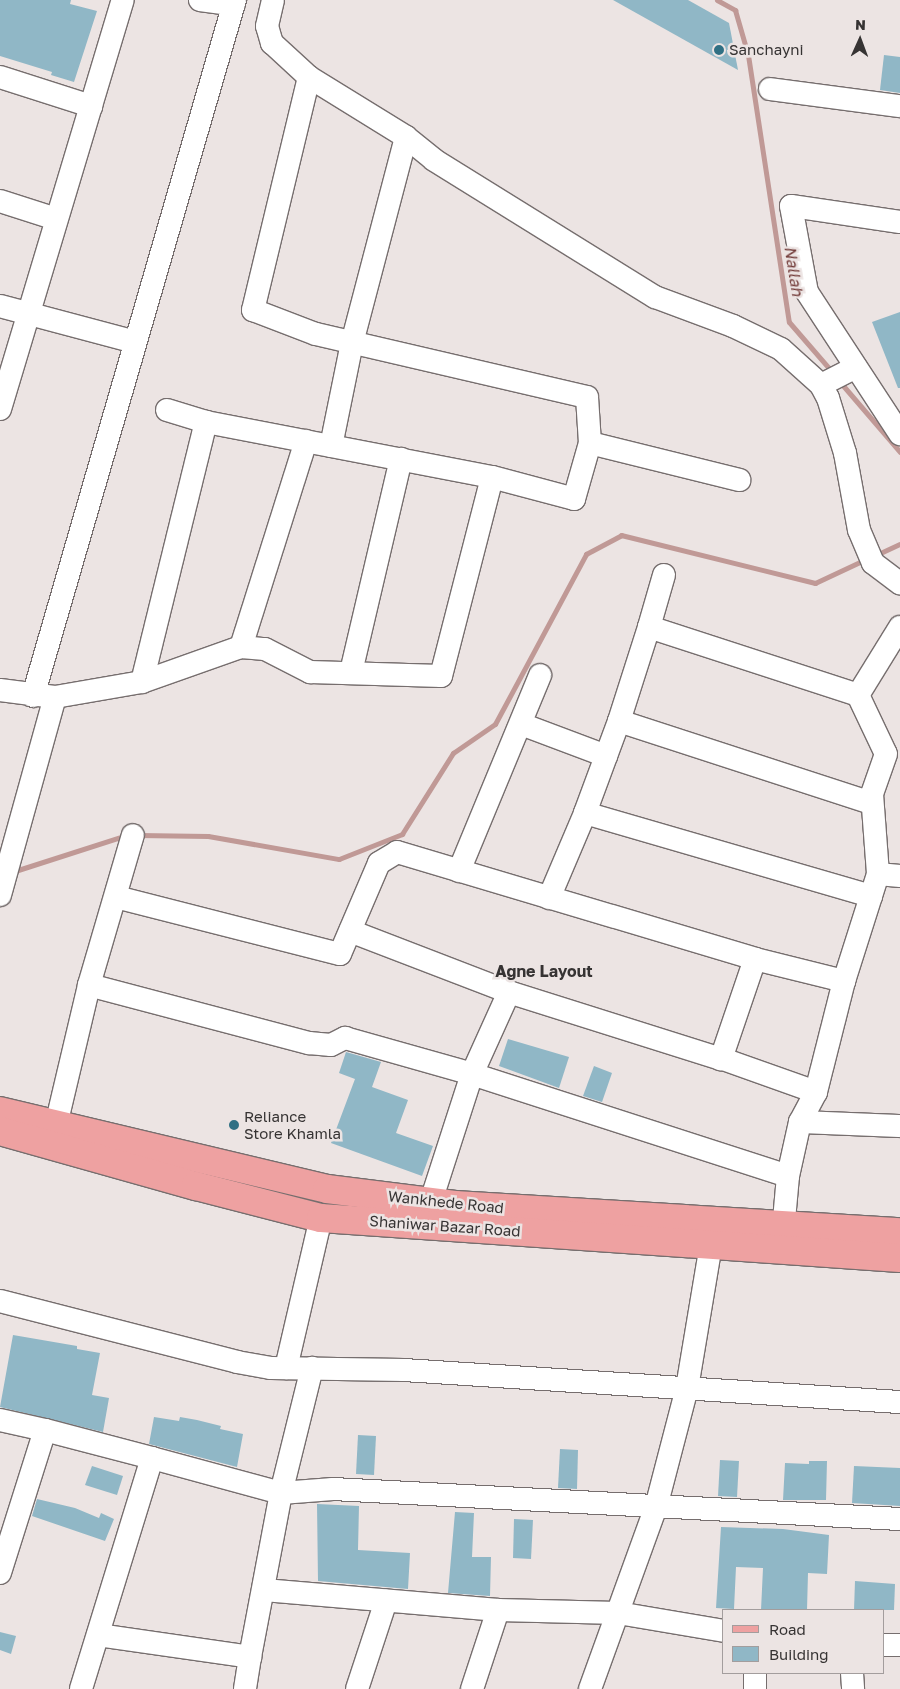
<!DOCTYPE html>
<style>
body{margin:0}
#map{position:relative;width:900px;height:1689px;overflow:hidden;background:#ece4e3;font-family:"Golos Text",sans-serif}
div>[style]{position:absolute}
.stream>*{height:5px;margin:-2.5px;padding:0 2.5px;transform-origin:2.5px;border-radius:2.5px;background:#c09996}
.building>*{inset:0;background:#90b7c6}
.roads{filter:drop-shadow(1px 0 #766e6e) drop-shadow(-1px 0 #766e6e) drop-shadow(0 1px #766e6e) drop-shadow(0 -1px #766e6e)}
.minor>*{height:22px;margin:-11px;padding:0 11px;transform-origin:11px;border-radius:11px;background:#fff}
.major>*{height:28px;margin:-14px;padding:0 14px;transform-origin:14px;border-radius:14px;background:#eea1a1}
.dots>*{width:14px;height:14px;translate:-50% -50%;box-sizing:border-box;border:2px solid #ece4e3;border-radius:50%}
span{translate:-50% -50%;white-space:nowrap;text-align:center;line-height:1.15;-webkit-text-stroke:5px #ece4e3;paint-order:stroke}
.poi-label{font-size:15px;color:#363333}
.left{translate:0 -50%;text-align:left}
.street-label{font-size:15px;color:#363333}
.water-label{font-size:16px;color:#723b39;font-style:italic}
.neighbourhood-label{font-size:16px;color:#363333;font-weight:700}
.legend{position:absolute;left:722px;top:1609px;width:162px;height:65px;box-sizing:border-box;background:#ece4e3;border:1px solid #a39d9d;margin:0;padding:6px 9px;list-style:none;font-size:15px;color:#363333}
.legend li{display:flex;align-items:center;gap:10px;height:25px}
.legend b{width:25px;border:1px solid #a39d9d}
.north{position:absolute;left:835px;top:15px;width:50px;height:50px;-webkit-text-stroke:4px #ece4e3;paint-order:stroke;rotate:2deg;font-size:14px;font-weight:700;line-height:20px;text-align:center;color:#363333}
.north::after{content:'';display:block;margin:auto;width:18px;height:22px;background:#363333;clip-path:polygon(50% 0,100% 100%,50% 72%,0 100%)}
</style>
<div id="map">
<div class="stream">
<div style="left:717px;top:0;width:21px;rotate:29deg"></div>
<div style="left:735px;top:10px;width:47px;rotate:73.9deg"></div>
<div style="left:748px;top:55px;width:270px;rotate:81.3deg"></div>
<div style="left:789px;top:322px;width:67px;rotate:49.2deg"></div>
<div style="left:840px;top:382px;width:92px;rotate:49.4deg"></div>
<div style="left:876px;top:555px;width:26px;rotate:-25deg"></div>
<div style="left:138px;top:835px;width:70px;rotate:0.8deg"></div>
<div style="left:208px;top:836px;width:133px;rotate:10deg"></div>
<div style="left:339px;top:859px;width:68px;rotate:-21.6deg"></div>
<div style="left:402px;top:834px;width:96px;rotate:-57.8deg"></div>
<div style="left:453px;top:753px;width:51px;rotate:-34.6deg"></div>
<div style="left:495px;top:724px;width:193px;rotate:-61.8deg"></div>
<div style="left:586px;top:554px;width:40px;rotate:-28deg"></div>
<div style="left:621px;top:535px;width:200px;rotate:13.9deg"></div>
<div style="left:815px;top:583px;width:56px;rotate:-25.2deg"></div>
<div style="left:18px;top:870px;width:114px;rotate:-17.8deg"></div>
</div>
<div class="building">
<div style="clip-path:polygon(0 0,71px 0,70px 4px,97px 11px,74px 82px,51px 75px,52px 72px,0 56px)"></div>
<div style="clip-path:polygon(613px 0,688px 0,729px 23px,738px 70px)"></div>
<div style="clip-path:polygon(884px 55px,900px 57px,900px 93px,880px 90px)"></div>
<div style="clip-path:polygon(900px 312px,900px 388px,898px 388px,872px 322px)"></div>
<div style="clip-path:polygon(508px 1039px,569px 1057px,559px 1088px,499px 1066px)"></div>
<div style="clip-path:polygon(346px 1052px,381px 1062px,372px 1087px,408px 1100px,396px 1133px,433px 1146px,422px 1176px,331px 1143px,355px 1079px,339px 1073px)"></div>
<div style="clip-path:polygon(594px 1066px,612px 1073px,602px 1102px,583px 1096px)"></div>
<div style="clip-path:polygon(13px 1335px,77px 1346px,77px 1349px,100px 1353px,92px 1395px,109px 1398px,103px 1432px,0 1407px)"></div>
<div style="clip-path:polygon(154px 1417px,179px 1421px,180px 1417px,197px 1420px,221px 1426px,220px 1429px,243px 1434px,237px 1467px,149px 1444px)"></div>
<div style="clip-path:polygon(358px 1435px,376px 1436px,374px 1475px,356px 1474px)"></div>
<div style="clip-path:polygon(560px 1449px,578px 1450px,577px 1489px,558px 1488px)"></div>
<div style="clip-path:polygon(720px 1460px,739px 1461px,737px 1497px,718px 1496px)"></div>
<div style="clip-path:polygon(809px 1461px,827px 1461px,826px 1500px,783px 1500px,785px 1463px,809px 1464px)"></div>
<div style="clip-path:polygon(92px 1466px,123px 1476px,117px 1495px,85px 1485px)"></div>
<div style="clip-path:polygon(854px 1466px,900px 1468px,900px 1506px,852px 1503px)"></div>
<div style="clip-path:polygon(37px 1499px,75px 1508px,99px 1518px,101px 1513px,114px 1519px,105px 1541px,32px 1516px)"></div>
<div style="clip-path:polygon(317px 1504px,359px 1506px,358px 1550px,410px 1553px,408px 1589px,318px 1581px)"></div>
<div style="clip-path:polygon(455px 1512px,474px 1513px,472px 1557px,491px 1557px,490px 1596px,448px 1593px)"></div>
<div style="clip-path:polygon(514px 1519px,533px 1520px,531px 1559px,513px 1558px)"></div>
<div style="clip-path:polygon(721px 1527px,783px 1529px,829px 1535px,827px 1574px,808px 1573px,807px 1610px,761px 1610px,763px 1568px,736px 1567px,734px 1609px,716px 1608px)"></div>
<div style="clip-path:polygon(855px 1581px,895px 1584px,894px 1610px,854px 1610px)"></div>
<div style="clip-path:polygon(0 1632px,16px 1636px,11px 1654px,0 1650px)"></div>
</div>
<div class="roads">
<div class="minor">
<div style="left:200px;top:0;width:34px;rotate:8deg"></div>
<div style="left:273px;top:0;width:27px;rotate:103deg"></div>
<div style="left:267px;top:26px;width:18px;rotate:74deg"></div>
<div style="left:272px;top:43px;width:50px;rotate:42.6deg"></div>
<div style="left:309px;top:77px;width:114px;rotate:31.7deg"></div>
<div style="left:406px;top:137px;width:36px;rotate:39deg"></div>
<div style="left:434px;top:160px;width:260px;rotate:31.8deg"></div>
<div style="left:655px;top:297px;width:83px;rotate:20.4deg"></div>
<div style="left:733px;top:326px;width:53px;rotate:25.6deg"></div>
<div style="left:781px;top:349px;width:54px;rotate:42deg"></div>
<div style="left:821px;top:385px;width:15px;rotate:62deg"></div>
<div style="left:828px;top:398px;width:58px;rotate:72.8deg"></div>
<div style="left:845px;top:453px;width:78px;rotate:79.7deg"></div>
<div style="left:859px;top:530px;width:36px;rotate:67deg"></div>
<div style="left:873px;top:563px;width:34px;rotate:37deg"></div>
<div style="left:0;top:77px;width:96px;rotate:17.7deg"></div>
<div style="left:309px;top:77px;width:240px;rotate:103.5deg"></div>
<div style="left:253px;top:310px;width:67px;rotate:20.9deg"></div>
<div style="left:316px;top:334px;width:278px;rotate:13.1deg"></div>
<div style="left:587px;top:397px;width:46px;rotate:86.3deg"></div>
<div style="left:590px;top:443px;width:154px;rotate:13.9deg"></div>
<div style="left:770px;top:89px;width:131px;rotate:7.5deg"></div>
<div style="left:0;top:201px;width:59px;rotate:17.8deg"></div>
<div style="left:900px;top:222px;width:110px;rotate:-171.6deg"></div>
<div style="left:791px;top:206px;width:87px;rotate:79.5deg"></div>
<div style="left:807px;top:292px;width:170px;rotate:56.8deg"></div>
<div style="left:0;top:306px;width:140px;rotate:14.9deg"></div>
<div style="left:821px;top:385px;width:39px;rotate:-27deg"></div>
<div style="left:0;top:409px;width:427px;rotate:-73.3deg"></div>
<div style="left:167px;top:410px;width:41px;rotate:17.1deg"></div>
<div style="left:206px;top:422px;width:291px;rotate:10.9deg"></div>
<div style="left:492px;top:477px;width:85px;rotate:15deg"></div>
<div style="left:574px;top:499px;width:58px;rotate:-74.1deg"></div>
<div style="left:331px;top:446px;width:105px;rotate:-78.5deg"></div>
<div style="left:352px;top:343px;width:213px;rotate:-75.3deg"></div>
<div style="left:664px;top:575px;width:54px;rotate:106.1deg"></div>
<div style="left:649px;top:627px;width:220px;rotate:18deg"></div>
<div style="left:858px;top:695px;width:65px;rotate:64.6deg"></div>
<div style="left:886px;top:754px;width:42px;rotate:109.3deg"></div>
<div style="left:872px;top:794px;width:80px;rotate:85.7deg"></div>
<div style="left:878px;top:874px;width:112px;rotate:107.6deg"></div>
<div style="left:844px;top:981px;width:114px;rotate:104.2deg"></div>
<div style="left:649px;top:627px;width:99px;rotate:107.7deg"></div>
<div style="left:619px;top:721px;width:266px;rotate:18deg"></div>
<div style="left:241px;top:647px;width:24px;rotate:5deg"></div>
<div style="left:265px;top:649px;width:51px;rotate:27.1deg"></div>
<div style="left:310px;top:672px;width:131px;rotate:1.7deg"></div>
<div style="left:441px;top:676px;width:205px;rotate:-75.6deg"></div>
<div style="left:351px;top:672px;width:219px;rotate:-76.8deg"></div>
<div style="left:142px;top:682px;width:268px;rotate:-76.2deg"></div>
<div style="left:0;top:690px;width:55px;rotate:7.3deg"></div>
<div style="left:55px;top:697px;width:88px;rotate:-9.8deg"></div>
<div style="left:142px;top:682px;width:105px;rotate:-19.5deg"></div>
<div style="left:241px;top:647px;width:216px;rotate:-72.5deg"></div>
<div style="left:858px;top:695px;width:80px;rotate:-58.3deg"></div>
<div style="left:33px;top:696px;width:725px;rotate:-73.82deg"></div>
<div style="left:619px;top:721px;width:98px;rotate:110.3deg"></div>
<div style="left:585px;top:813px;width:298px;rotate:16.2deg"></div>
<div style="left:521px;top:724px;width:91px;rotate:20.6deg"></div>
<div style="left:459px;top:871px;width:212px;rotate:-67.5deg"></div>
<div style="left:878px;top:874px;width:22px;rotate:5deg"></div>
<div style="left:0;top:895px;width:205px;rotate:-74.5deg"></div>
<div style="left:116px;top:897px;width:231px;rotate:14.3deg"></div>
<div style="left:340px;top:954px;width:99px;rotate:-66.8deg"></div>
<div style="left:379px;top:863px;width:21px;rotate:-31deg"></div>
<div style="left:397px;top:852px;width:374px;rotate:16.6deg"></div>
<div style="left:755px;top:959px;width:106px;rotate:108.8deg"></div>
<div style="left:721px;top:1059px;width:222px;rotate:-162.5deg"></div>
<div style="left:509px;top:992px;width:170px;rotate:-159deg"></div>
<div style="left:549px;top:898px;width:92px;rotate:-67deg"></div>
<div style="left:755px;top:959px;width:92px;rotate:13.9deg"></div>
<div style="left:89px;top:985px;width:156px;rotate:-73.7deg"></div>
<div style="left:720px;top:1058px;width:102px;rotate:19.5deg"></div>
<div style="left:816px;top:1092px;width:34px;rotate:118deg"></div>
<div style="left:56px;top:1125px;width:144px;rotate:-76.7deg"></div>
<div style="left:89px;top:985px;width:228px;rotate:14.8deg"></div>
<div style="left:309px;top:1043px;width:22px;rotate:5deg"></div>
<div style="left:331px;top:1045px;width:16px;rotate:-27deg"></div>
<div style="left:345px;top:1038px;width:132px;rotate:15.8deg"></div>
<div style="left:472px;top:1074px;width:90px;rotate:-65.7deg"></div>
<div style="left:431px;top:1201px;width:133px;rotate:-72.1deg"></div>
<div style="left:472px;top:1074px;width:332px;rotate:17.9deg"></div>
<div style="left:782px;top:1242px;width:66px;rotate:-84.8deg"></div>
<div style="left:788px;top:1176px;width:55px;rotate:-77.5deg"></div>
<div style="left:800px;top:1122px;width:100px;rotate:2.3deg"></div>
<div style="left:0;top:1301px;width:245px;rotate:14.4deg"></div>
<div style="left:237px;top:1362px;width:35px;rotate:10deg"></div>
<div style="left:271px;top:1368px;width:133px;rotate:0.9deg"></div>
<div style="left:404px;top:1370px;width:497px;rotate:3.7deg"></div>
<div style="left:286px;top:1368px;width:154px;rotate:-76.9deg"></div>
<div style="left:0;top:1420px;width:46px;rotate:12.5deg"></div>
<div style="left:45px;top:1430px;width:150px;rotate:107.5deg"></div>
<div style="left:45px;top:1430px;width:111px;rotate:14.7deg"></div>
<div style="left:152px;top:1458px;width:242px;rotate:107.1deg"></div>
<div style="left:152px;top:1458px;width:134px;rotate:15.2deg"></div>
<div style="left:281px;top:1493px;width:129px;rotate:-76.1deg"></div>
<div style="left:264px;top:1590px;width:235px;rotate:4.9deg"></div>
<div style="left:498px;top:1610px;width:120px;rotate:1.4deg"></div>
<div style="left:618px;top:1613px;width:108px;rotate:9.6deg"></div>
<div style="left:98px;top:1635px;width:154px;rotate:8.2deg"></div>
<div style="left:250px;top:1657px;width:32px;rotate:99deg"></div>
<div style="left:884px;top:1645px;width:16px"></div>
<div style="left:250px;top:1657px;width:167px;rotate:-79.3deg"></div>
<div style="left:281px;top:1493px;width:52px;rotate:-4.4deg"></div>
<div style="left:333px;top:1489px;width:568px;rotate:3.03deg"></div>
<div style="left:755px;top:1673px;width:16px;rotate:90deg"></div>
<div style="left:852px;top:1673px;width:16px;rotate:86deg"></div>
<div style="left:357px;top:1689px;width:93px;rotate:-71.8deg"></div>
<div style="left:472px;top:1689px;width:83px;rotate:-71.8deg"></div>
<div style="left:590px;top:1689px;width:194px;rotate:-70.1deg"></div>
<div style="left:656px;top:1507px;width:123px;rotate:-75.4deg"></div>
<div style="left:687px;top:1388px;width:145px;rotate:-80.5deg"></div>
</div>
<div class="major">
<div style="left:0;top:1111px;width:336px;rotate:13.4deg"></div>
<div style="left:327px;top:1189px;width:129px;rotate:7.1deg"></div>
<div style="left:455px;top:1205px;width:446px;rotate:3.5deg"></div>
<div style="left:0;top:1131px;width:204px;rotate:15.7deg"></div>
<div style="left:196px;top:1186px;width:129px;rotate:14.4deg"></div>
<div style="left:321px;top:1218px;width:580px;rotate:3.95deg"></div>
</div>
</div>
<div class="dots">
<div style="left:719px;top:50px;background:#307084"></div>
<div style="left:234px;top:1125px;background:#307084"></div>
</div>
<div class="poi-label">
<span class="left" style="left:729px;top:50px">Sanchayni</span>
<span class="left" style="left:244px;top:1125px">Reliance<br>Store Khamla</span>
</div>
<div class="street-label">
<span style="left:446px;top:1202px;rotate:6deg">Wankhede Road</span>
<span style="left:445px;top:1226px;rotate:4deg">Shaniwar Bazar Road</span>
</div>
<div class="water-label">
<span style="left:794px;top:271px;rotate:81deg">Nallah</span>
</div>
<div class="neighbourhood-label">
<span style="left:544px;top:971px">Agne Layout</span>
</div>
<ul class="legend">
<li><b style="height:6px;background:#eea1a1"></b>Road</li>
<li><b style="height:14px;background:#90b7c6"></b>Building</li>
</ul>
<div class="north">N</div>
</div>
